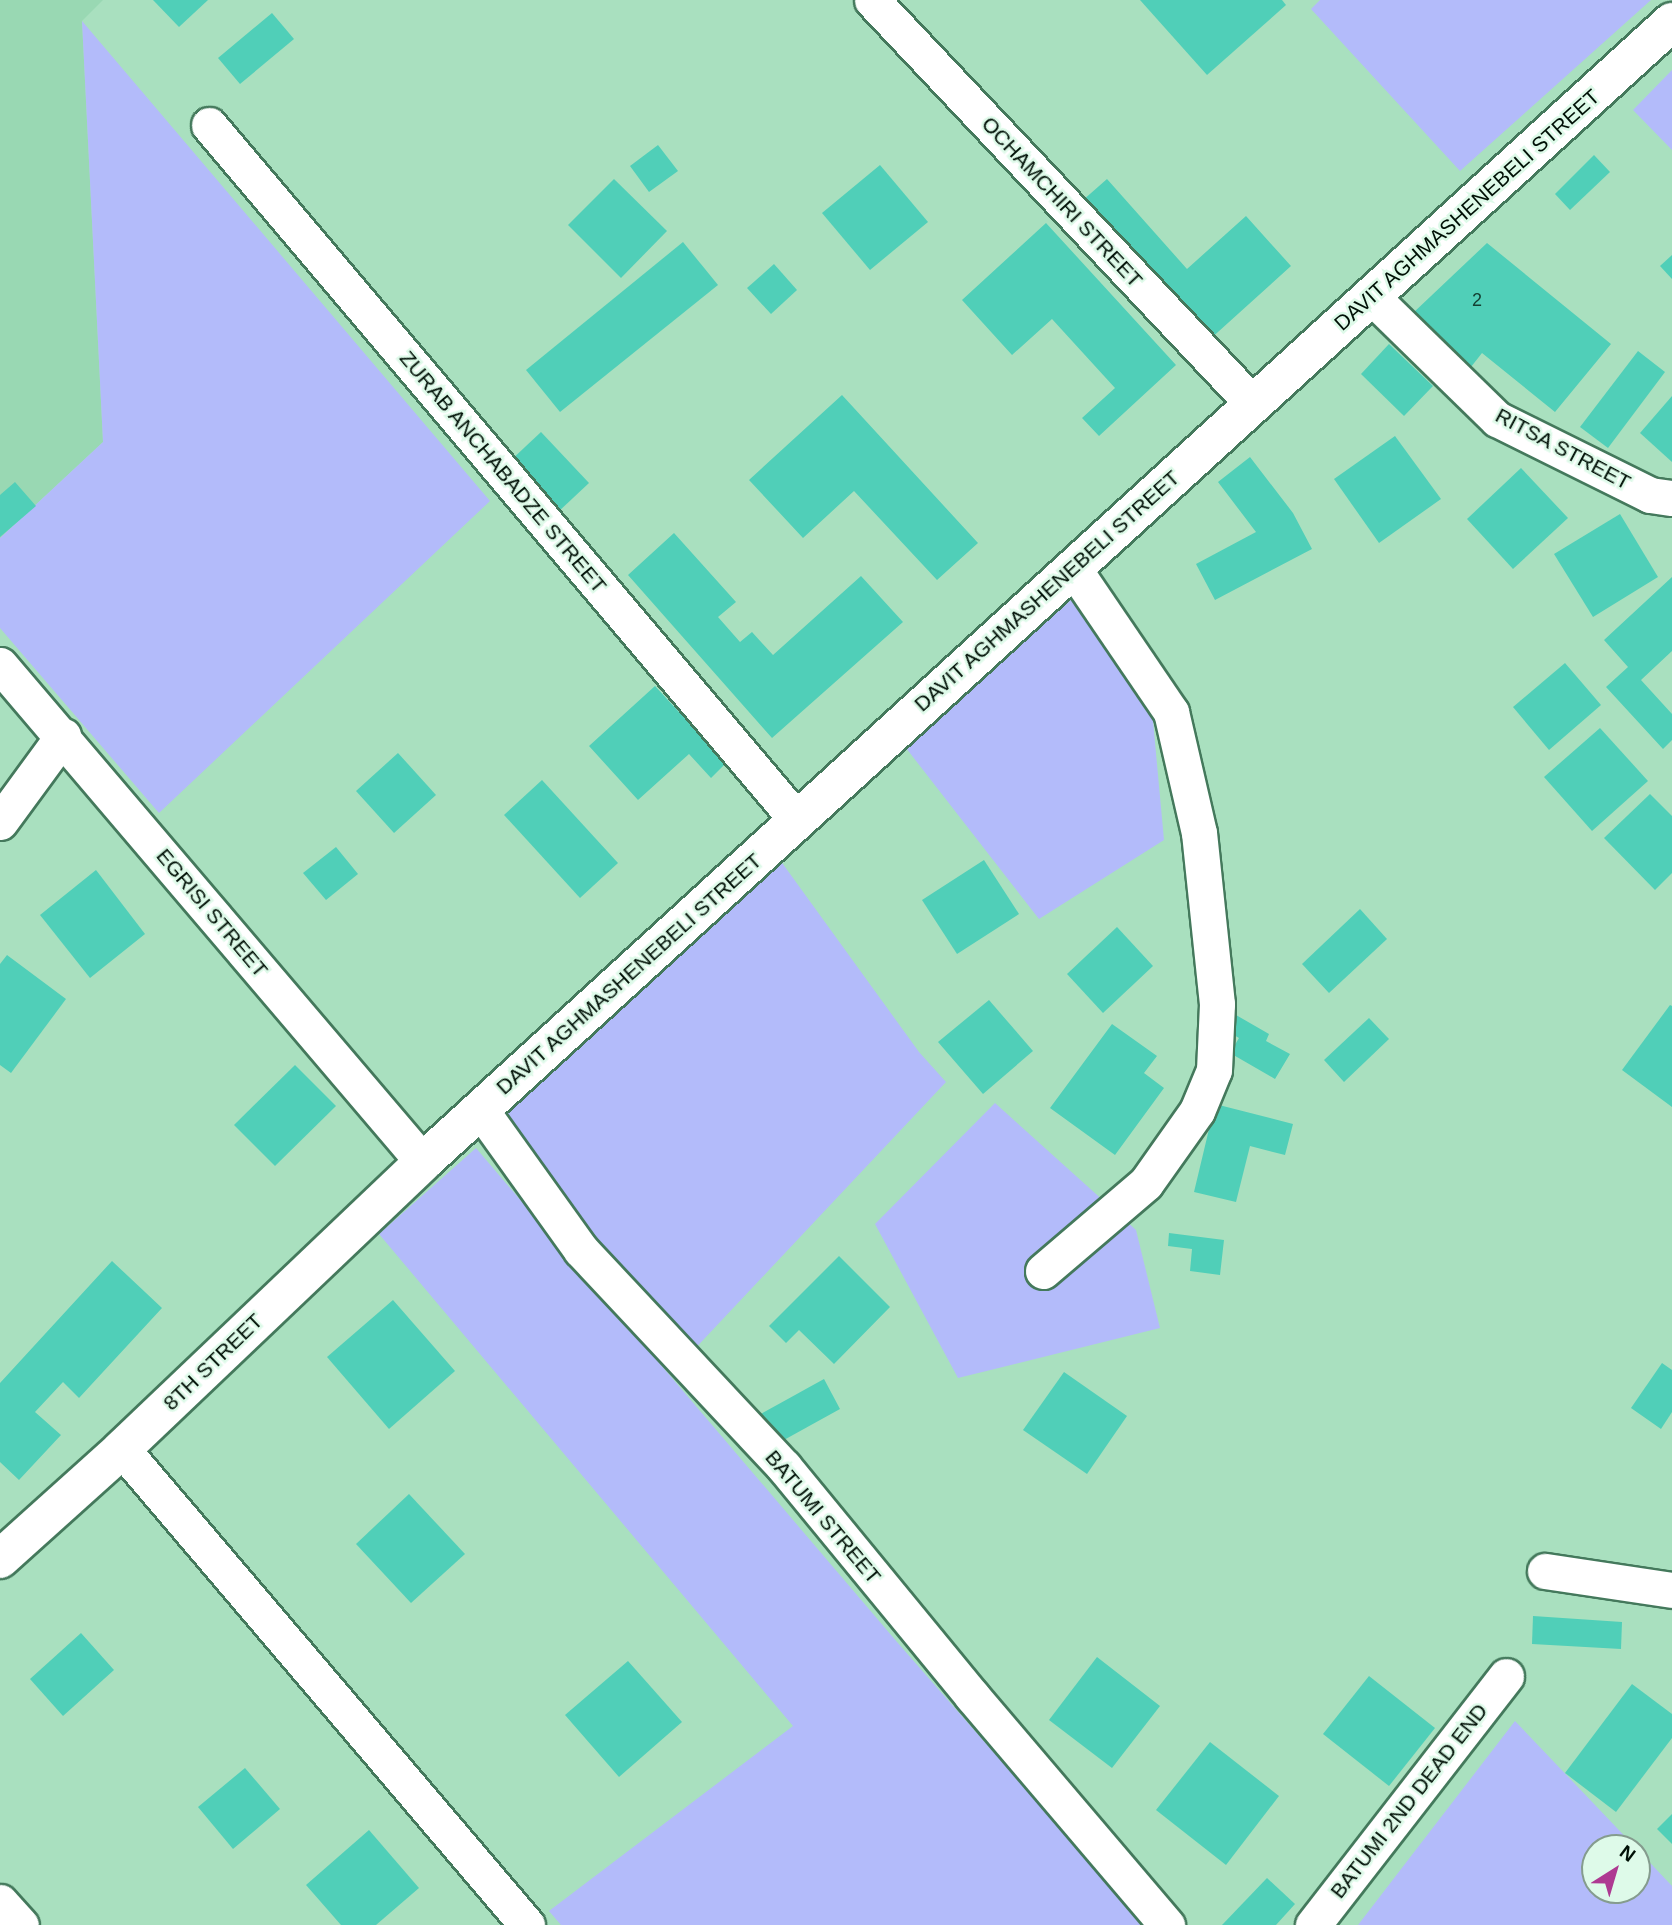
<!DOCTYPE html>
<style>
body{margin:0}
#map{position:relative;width:1672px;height:1925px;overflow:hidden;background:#a9e0bf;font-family:Arial,sans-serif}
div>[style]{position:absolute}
.built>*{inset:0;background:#99d8b3}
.green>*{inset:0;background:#b3bbfa}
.building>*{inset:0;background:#50cfb8}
.roads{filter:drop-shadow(2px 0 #44795c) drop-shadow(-2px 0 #44795c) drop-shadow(0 2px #44795c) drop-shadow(0 -2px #44795c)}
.street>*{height:35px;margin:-17.5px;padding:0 17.5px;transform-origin:17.5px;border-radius:17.5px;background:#fff}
.secondary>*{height:38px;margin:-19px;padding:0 19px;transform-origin:19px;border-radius:19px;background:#fff}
span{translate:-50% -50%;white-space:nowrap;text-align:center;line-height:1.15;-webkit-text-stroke:5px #defae9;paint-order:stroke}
.number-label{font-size:18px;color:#144032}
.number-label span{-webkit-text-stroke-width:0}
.street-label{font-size:21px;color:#001006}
.north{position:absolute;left:1581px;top:1834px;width:70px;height:70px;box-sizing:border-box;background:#defae9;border:2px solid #859c8e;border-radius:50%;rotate:37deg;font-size:19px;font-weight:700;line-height:28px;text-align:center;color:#001006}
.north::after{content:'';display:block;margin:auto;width:24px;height:32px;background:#ae3992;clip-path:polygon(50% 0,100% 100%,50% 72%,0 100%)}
</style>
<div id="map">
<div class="built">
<div style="clip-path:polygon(0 0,103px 0,82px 21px,103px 442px,0 538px)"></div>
</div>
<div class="green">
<div style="clip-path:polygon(1320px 0,1651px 0,1460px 171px,1311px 9px)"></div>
<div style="clip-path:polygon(82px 21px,490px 501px,159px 813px,0 628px,0 538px,103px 442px)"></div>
<div style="clip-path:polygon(1672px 70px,1672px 150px,1633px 110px)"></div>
<div style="clip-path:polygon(1072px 599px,1151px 699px,1164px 840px,1039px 919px,906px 748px)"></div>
<div style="clip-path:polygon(780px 860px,919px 1052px,946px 1082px,689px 1355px,591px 1236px,501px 1117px)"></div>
<div style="clip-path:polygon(995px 1103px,1136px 1230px,1160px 1328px,958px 1378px,875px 1224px)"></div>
<div style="clip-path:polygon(476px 1148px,897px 1642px,1145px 1925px,561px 1925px,549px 1911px,793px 1726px,379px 1234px)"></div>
<div style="clip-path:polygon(1515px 1721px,1636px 1848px,1595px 1848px,1595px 1890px,1637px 1890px,1637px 1849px,1672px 1886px,1672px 1925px,1358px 1925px)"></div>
</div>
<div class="building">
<div style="clip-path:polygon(153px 0,208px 0,179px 27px)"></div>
<div style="clip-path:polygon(1140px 0,1282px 0,1286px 5px,1207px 75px)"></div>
<div style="clip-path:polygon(272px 13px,294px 39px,240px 84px,218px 58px)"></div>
<div style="clip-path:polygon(658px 145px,678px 171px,649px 192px,630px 166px)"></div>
<div style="clip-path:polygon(1594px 155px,1610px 172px,1570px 210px,1555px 194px)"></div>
<div style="clip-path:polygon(880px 165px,928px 222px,870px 270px,822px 213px)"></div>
<div style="clip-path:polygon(614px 179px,667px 231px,621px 278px,568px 225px)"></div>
<div style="clip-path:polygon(1107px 179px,1187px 269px,1246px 216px,1291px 266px,1208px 341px,1082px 201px)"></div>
<div style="clip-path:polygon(1046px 223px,1176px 365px,1099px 436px,1082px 418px,1115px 388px,1052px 319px,1012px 355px,962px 300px)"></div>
<div style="clip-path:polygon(683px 242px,718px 285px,560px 412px,526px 370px)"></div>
<div style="clip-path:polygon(1487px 243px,1611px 344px,1555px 412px,1482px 353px,1467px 372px,1412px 314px)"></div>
<div style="clip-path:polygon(1672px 255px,1672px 279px,1660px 266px)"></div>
<div style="clip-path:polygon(774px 264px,797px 290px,771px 314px,747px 288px)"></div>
<div style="clip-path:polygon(1389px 344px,1433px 386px,1404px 416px,1361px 374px)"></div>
<div style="clip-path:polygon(1638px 351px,1665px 372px,1608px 448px,1580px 427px)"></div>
<div style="clip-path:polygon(842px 395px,978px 543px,937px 580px,854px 491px,803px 538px,749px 480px)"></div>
<div style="clip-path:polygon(1672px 396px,1672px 462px,1640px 433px)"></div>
<div style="clip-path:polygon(541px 432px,589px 483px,557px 513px,509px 462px)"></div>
<div style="clip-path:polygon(1395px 436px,1441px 499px,1379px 543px,1334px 479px)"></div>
<div style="clip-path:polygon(1250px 457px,1293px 513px,1312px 549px,1215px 600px,1196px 564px,1256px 532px,1218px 482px)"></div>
<div style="clip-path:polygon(1521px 468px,1568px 518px,1513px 569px,1467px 519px)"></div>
<div style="clip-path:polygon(15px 482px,36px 506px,0 537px,0 495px)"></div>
<div style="clip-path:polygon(1620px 514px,1658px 577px,1593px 617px,1554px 554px)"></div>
<div style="clip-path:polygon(674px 533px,736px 602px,718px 617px,740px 642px,752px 632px,773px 655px,861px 576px,903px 622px,772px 738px,628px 575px)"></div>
<div style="clip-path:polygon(1672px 577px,1672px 651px,1641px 680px,1672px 714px,1672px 740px,1663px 749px,1606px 687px,1628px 667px,1604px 640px)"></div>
<div style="clip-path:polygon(1565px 663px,1601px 705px,1549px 750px,1513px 707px)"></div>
<div style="clip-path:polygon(655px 686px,726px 763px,711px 778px,689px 754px,638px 800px,589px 746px)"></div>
<div style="clip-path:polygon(1600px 728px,1648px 781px,1592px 831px,1544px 777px)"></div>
<div style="clip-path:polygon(398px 753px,436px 795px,394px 833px,356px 791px)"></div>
<div style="clip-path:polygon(542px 780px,618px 863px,580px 898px,504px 815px)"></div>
<div style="clip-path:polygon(1650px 794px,1672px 816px,1672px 873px,1655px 890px,1604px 838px)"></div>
<div style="clip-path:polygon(336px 847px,358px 874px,326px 900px,303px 873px)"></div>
<div style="clip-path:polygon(984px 860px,1019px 914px,957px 954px,922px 900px)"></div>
<div style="clip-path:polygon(96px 870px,145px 934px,90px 978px,40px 915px)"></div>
<div style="clip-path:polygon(1360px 909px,1387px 939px,1329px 993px,1302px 964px)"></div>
<div style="clip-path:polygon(1117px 927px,1153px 966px,1103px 1013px,1067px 974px)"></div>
<div style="clip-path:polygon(7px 955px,66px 999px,11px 1073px,0 1065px,0 964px)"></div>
<div style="clip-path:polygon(989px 1000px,1033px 1051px,983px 1094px,938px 1042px)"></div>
<div style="clip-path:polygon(1670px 1005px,1672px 1006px,1672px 1107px,1622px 1070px)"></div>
<div style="clip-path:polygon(1236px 1015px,1269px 1034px,1266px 1041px,1290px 1054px,1275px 1079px,1230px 1053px,1239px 1038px,1227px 1031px)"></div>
<div style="clip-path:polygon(1369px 1018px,1389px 1039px,1344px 1082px,1324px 1060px)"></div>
<div style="clip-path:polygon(1112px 1024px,1157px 1056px,1144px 1073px,1164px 1088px,1115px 1155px,1050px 1108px)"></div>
<div style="clip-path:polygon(295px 1065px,336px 1106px,275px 1166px,234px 1125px)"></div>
<div style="clip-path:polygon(1215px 1104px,1293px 1124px,1285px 1155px,1250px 1146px,1236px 1202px,1194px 1192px)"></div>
<div style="clip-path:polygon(1169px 1233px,1224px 1240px,1220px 1275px,1190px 1271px,1192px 1249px,1168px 1246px)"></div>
<div style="clip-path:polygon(839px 1256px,890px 1307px,834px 1364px,799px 1330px,786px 1343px,769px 1326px)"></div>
<div style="clip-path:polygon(112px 1261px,162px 1308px,79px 1398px,63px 1382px,35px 1412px,61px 1435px,19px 1480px,0 1462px,0 1383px)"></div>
<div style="clip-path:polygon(393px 1300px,455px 1371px,389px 1429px,327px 1357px)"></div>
<div style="clip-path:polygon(1662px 1363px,1672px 1370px,1672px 1412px,1661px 1429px,1631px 1408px)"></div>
<div style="clip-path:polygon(1064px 1372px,1127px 1416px,1087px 1474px,1023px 1430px)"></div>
<div style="clip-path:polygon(824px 1379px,840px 1409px,773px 1446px,757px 1416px)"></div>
<div style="clip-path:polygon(409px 1494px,465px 1554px,411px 1603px,356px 1544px)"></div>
<div style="clip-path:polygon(1533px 1616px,1622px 1622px,1621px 1649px,1532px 1644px)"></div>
<div style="clip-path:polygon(81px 1633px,114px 1670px,63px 1716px,30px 1679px)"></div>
<div style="clip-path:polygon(1097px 1657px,1160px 1706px,1112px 1768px,1049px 1720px)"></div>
<div style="clip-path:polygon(628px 1661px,682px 1722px,619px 1777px,565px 1715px)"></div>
<div style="clip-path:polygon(1369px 1676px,1435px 1728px,1389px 1786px,1323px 1734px)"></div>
<div style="clip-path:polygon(1632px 1684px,1672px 1714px,1672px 1738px,1616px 1812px,1565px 1773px)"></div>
<div style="clip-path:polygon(1210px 1742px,1279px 1796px,1226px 1865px,1156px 1810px)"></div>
<div style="clip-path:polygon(245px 1768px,280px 1809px,233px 1849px,198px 1807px)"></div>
<div style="clip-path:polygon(1672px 1814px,1672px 1844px,1657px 1829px)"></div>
<div style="clip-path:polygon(369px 1830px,419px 1888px,376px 1925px,341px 1925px,306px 1885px)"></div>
<div style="clip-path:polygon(1267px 1878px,1295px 1904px,1276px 1925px,1222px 1925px)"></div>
</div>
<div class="roads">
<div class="street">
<div style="left:872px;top:0;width:555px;rotate:46.68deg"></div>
<div style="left:209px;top:125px;width:910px;rotate:49.77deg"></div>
<div style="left:1372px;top:297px;width:175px;rotate:44.3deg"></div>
<div style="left:1497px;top:419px;width:171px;rotate:26.4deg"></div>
<div style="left:1650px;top:495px;width:22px;rotate:8deg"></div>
<div style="left:0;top:665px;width:653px;rotate:49.6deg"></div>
<div style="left:0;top:822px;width:107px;rotate:-53.8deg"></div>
<div style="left:480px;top:1109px;width:173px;rotate:54.4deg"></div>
<div style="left:581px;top:1250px;width:297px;rotate:46.9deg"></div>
<div style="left:784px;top:1467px;width:296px;rotate:50.6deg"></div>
<div style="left:972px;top:1696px;width:301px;rotate:49.6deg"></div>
<div style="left:1043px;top:1271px;width:135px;rotate:-40.5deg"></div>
<div style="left:1146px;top:1183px;width:88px;rotate:-54.7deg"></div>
<div style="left:1197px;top:1111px;width:44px;rotate:-67.5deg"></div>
<div style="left:1214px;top:1070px;width:66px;rotate:-87.4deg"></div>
<div style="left:1217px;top:1004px;width:172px;rotate:-96deg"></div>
<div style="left:1199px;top:833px;width:124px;rotate:-103deg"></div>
<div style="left:1171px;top:712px;width:174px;rotate:-124.2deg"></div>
<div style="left:122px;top:1449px;width:625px;rotate:49.61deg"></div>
<div style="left:1545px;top:1571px;width:128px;rotate:8.5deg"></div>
<div style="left:0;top:1902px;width:31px;rotate:48deg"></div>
<div style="left:1313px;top:1925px;width:315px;rotate:-52.2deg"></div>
</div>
<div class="secondary">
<div style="left:0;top:1559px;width:164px;rotate:-42deg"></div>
<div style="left:122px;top:1449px;width:416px;rotate:-43.6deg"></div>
<div style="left:423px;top:1162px;width:1691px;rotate:-42.39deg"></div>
</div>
</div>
<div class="number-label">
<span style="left:1477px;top:300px">2</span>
</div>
<div class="street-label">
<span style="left:1062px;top:202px;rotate:47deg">OCHAMCHIRI STREET</span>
<span style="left:1467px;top:210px;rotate:-42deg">DAVIT AGHMASHENEBELI STREET</span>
<span style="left:1563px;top:449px;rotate:28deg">RITSA STREET</span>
<span style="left:503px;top:472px;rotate:50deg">ZURAB ANCHABADZE STREET</span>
<span style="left:1047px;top:591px;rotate:-42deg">DAVIT AGHMASHENEBELI STREET</span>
<span style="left:212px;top:913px;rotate:50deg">EGRISI STREET</span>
<span style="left:629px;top:974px;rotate:-42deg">DAVIT AGHMASHENEBELI STREET</span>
<span style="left:213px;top:1362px;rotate:-44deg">8TH STREET</span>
<span style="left:823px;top:1517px;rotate:50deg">BATUMI STREET</span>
<span style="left:1409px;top:1801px;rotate:-52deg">BATUMI 2ND DEAD END</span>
</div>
<div class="north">N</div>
</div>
